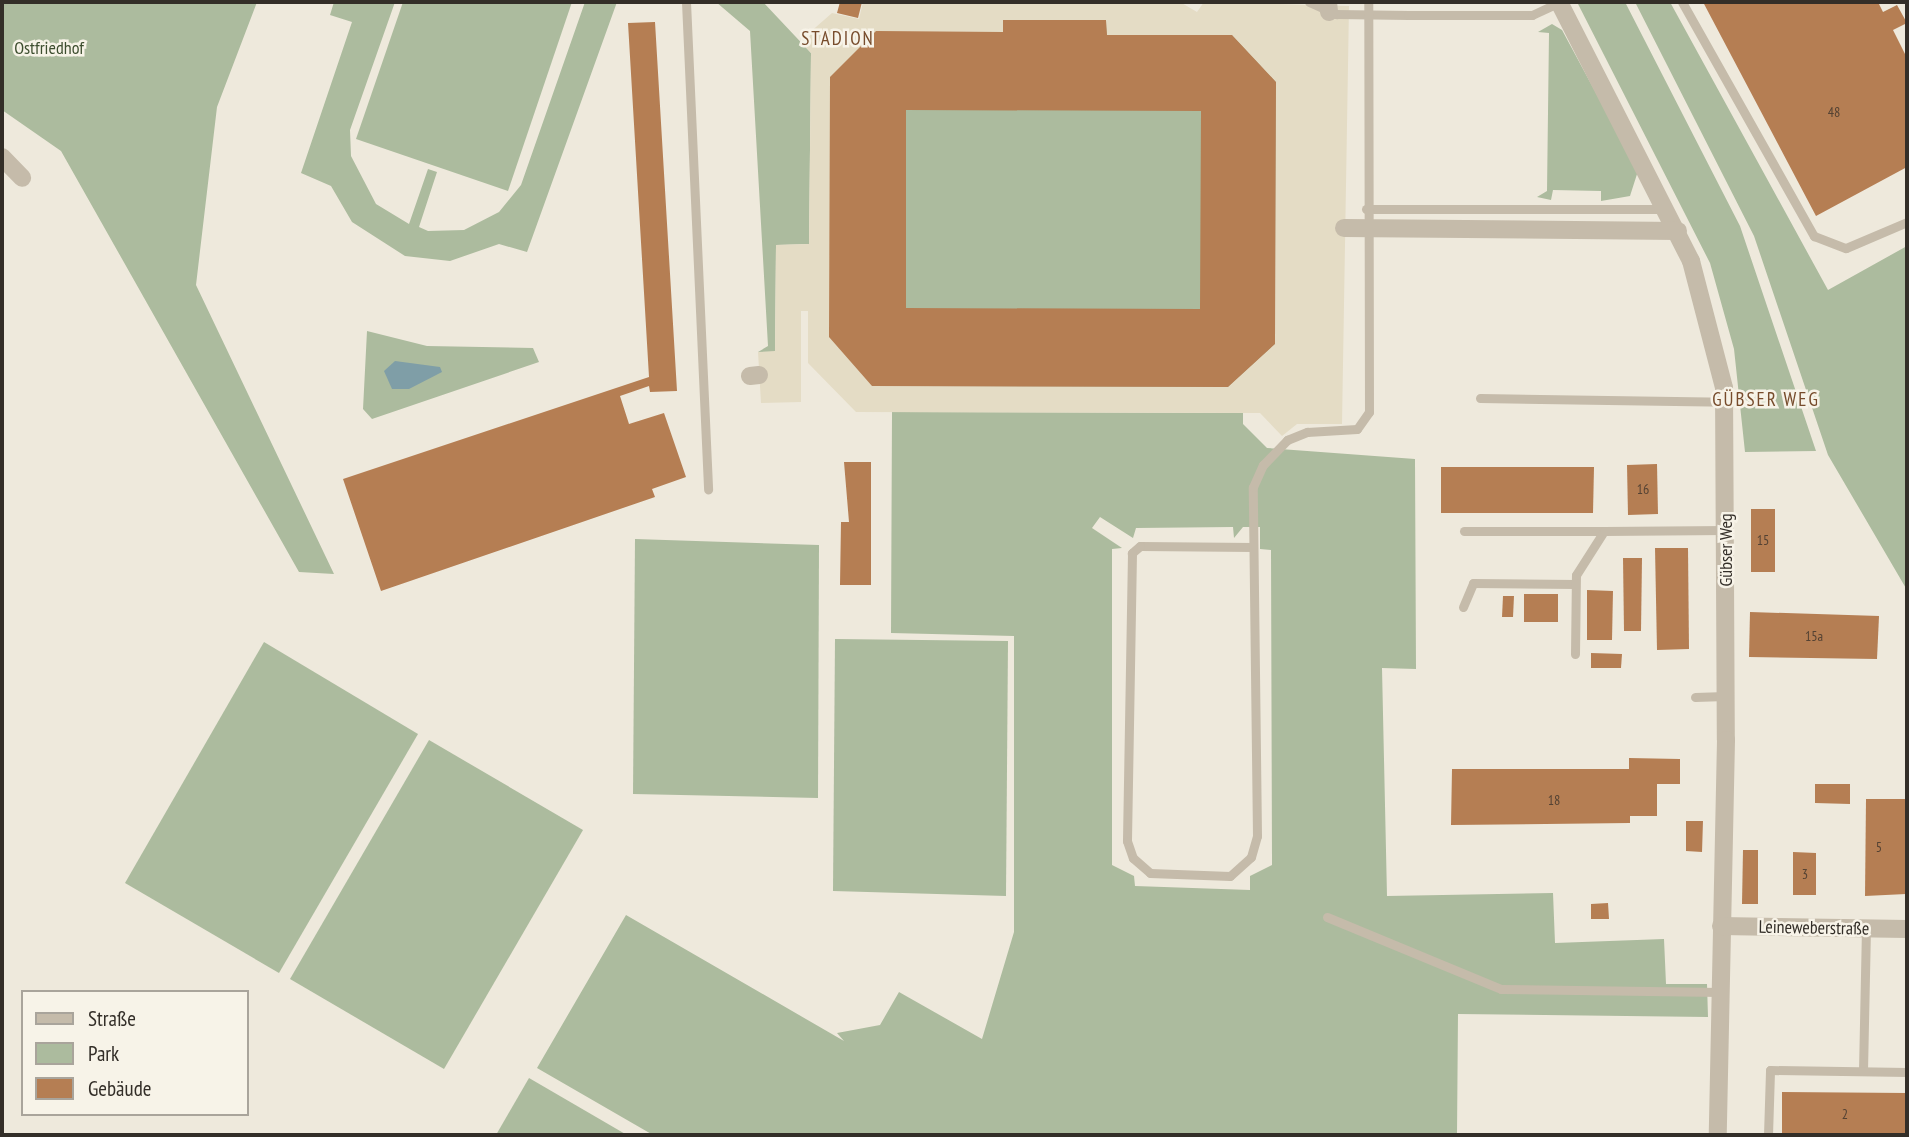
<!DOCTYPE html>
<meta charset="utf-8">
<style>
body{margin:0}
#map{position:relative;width:1909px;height:1137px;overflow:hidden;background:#eee9dc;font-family:"PT Sans Narrow",sans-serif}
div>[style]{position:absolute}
.green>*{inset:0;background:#acbb9e}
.plaza>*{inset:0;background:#e4dcc5}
.water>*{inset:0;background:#7f9ea7}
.building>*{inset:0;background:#b57e53}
.lane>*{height:9px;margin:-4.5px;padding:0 4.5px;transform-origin:4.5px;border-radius:4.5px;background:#c5bbaa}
.street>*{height:18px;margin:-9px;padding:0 9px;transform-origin:9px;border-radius:9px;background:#c5bbaa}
span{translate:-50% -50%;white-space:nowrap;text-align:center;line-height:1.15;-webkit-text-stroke:5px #f7f3e8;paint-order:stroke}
.number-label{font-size:14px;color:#544233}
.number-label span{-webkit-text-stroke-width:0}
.park-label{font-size:18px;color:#3d4e2f}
.street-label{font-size:18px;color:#332e28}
.neighbourhood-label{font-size:19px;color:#774c2c;letter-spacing:2px}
.frame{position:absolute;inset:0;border:4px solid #332e28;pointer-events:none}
.legend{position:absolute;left:21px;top:990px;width:228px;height:126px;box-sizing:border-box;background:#f7f3e8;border:2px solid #a9a49b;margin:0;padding:9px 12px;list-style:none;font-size:21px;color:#332e28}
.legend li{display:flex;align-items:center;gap:14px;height:35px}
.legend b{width:35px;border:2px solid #a9a49b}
</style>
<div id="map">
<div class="green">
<div style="clip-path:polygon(2px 2px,257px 2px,217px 107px,196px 285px,334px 574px,299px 572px,61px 151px,2px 110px)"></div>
<div style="clip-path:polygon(334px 2px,395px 2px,350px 130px,351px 156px,376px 204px,409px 224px,428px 169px,437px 172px,419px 227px,428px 231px,464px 230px,499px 212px,521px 185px,585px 2px,617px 2px,527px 252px,499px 244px,450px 261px,405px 256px,352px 222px,331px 186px,301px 173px,352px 22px,330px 15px)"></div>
<div style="clip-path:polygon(403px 2px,572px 2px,508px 191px,356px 139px)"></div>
<div style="clip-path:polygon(716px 2px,763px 2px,811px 53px,809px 244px,776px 245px,775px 352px,758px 352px,768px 346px,750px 31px)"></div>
<div style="clip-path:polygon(1577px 2px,1625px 2px,1740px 226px,1816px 451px,1745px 452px,1734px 349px,1710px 263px)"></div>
<div style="clip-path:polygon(1635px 2px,1670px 2px,1828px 290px,1907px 246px,1907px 590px,1828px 455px,1754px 236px)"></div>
<div style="clip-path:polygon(1003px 20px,1106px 20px,1107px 34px,1232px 35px,1276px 82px,1275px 344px,1228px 387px,872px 386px,876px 31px,1003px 31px)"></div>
<div style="clip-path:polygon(1552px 24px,1562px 30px,1638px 171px,1630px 196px,1601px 201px,1601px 191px,1553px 190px,1551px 200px,1537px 197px,1547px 191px,1549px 33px,1538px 32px)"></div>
<div style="clip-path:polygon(367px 331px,427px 346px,533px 348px,539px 362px,372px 419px,363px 409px)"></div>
<div style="clip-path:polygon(evenodd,892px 412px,1243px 413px,1243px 424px,1267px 448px,1415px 459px,1416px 669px,1382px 668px,1387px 896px,1553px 893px,1555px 943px,1664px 939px,1666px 984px,1707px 984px,1708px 1017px,1458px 1014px,1457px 1135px,653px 1135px,537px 1068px,626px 915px,844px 1041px,837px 1033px,880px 1025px,899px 992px,982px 1039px,1014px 932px,1014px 636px,891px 633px,892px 412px,1100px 517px,1133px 538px,1136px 528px,1233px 527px,1234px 538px,1243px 527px,1260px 527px,1260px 549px,1271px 550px,1272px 865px,1250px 876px,1250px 890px,1135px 886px,1134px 876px,1112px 865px,1112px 549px,1122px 548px,1092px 528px,1100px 517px)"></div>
<div style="clip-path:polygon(635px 539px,819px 545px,818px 798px,633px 794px)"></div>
<div style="clip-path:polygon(835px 639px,1008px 641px,1006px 896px,833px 891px)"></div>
<div style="clip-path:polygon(264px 642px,418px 734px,279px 973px,125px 883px)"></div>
<div style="clip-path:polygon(429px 740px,583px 830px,444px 1069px,290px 979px)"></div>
<div style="clip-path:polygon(529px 1078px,627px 1135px,496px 1135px)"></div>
</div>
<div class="plaza">
<div style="clip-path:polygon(evenodd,863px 2px,1180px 2px,1197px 12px,1204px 2px,1349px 6px,1342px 424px,1297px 424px,1282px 436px,1260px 413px,856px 412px,808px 363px,808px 311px,801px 311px,801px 402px,761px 403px,758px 352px,775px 351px,776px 245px,809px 244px,811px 53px,800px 41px,832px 13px,859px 19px,863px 2px,1003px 20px,1106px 20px,1107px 35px,1232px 35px,1276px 82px,1275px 344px,1228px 387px,872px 386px,876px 32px,1003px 32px,1003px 20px)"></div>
</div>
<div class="water">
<div style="clip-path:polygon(395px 361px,440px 367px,442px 372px,409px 389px,392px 389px,384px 371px)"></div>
</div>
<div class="building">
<div style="clip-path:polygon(840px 2px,862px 2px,858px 18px,837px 13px)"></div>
<div style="clip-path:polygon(1703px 2px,1878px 2px,1883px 12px,1897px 5px,1907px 23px,1893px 30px,1907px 58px,1907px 167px,1816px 216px)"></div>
<div style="clip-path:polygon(evenodd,1003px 20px,1106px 20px,1107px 35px,1232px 35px,1276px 82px,1275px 344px,1228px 387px,872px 386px,829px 337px,830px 77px,876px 31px,1003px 32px,1003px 20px,906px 110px,1201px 111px,1200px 309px,906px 308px,906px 110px)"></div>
<div style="clip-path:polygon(655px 22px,677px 391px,650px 392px,649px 386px,620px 396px,629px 424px,664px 413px,686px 477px,652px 489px,655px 497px,381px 591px,343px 479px,649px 377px,628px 23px)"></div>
<div style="clip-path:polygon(844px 462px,871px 462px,871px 585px,840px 585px,841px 522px,849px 522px)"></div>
<div style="clip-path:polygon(1657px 464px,1658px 514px,1628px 515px,1627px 465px)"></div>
<div style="clip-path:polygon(1441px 467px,1594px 467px,1593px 513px,1441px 513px)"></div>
<div style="clip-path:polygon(1751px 509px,1775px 509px,1775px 572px,1751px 572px)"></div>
<div style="clip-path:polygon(1655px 548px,1688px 548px,1689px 649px,1657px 650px)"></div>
<div style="clip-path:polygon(1623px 558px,1642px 558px,1641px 631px,1624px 631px)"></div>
<div style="clip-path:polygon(1587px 590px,1613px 591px,1612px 640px,1587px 640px)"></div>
<div style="clip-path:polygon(1524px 594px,1558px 594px,1558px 622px,1524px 622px)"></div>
<div style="clip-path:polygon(1503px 596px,1514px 596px,1513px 617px,1502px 617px)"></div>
<div style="clip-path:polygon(1750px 612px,1879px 616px,1877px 659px,1749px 657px)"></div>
<div style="clip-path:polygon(1591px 653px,1622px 654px,1621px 668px,1591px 668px)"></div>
<div style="clip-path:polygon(1629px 758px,1680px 759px,1680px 784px,1657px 784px,1657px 816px,1630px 816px,1630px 823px,1451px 825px,1452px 769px,1629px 769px)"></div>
<div style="clip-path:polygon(1815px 784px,1850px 784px,1850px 804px,1815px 803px)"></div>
<div style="clip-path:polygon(1866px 799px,1907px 799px,1906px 894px,1865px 896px)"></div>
<div style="clip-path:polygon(1686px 821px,1703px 821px,1702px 852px,1686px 851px)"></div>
<div style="clip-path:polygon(1743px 850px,1758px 850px,1758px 904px,1742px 904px)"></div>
<div style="clip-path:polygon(1793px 852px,1816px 853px,1816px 895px,1793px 895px)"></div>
<div style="clip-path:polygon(1608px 903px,1609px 919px,1591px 919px,1591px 904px)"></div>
<div style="clip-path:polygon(1782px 1092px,1907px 1093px,1907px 1135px,1782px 1135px)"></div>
</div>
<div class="lane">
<div style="left:686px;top:2px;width:488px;rotate:87.4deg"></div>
<div style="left:1309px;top:2px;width:30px;rotate:24deg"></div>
<div style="left:1336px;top:14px;width:72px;rotate:0.8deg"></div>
<div style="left:1408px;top:15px;width:124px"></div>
<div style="left:1532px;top:15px;width:31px;rotate:-25deg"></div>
<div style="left:1682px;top:2px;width:269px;rotate:60.6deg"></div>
<div style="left:1814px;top:236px;width:34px;rotate:21deg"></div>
<div style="left:1846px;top:248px;width:66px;rotate:-23.1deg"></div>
<div style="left:1366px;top:209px;width:300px"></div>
<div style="left:1480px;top:398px;width:245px;rotate:0.9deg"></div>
<div style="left:1464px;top:531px;width:140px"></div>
<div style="left:1253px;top:547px;width:113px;rotate:-179.5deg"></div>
<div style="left:1140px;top:546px;width:11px;rotate:139deg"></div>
<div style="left:1132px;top:553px;width:288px;rotate:91deg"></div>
<div style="left:1127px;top:841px;width:18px;rotate:71deg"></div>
<div style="left:1133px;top:858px;width:23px;rotate:41deg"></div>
<div style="left:1150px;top:873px;width:80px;rotate:2.1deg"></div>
<div style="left:1230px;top:876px;width:28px;rotate:-42deg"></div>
<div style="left:1251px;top:857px;width:22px;rotate:-74deg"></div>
<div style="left:1257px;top:836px;width:349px;rotate:-90.7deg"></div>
<div style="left:1253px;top:487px;width:24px;rotate:-66deg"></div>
<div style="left:1263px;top:465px;width:35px;rotate:-46deg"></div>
<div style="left:1287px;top:440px;width:22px;rotate:-22deg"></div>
<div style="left:1307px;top:432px;width:50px;rotate:-3.4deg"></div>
<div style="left:1357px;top:429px;width:21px;rotate:-55deg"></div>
<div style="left:1369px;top:412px;width:410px;rotate:-90.1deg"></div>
<div style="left:1463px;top:607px;width:26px;rotate:-67deg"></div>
<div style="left:1473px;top:583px;width:102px;rotate:0.6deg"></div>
<div style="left:1575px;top:654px;width:79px;rotate:-89.3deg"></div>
<div style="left:1576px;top:575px;width:52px;rotate:-57.5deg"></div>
<div style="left:1604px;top:531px;width:122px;rotate:-0.5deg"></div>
<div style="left:1695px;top:697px;width:30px;rotate:-2deg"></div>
<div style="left:1327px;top:917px;width:188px;rotate:22.5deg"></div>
<div style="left:1501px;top:989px;width:219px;rotate:0.8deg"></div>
<div style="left:1863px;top:1071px;width:142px;rotate:-88.8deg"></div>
<div style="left:1768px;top:1135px;width:65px;rotate:-88.2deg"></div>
<div style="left:1770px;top:1070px;width:137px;rotate:0.8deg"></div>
</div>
<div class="street">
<div style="left:1328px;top:2px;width:10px;rotate:84deg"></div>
<div style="left:1559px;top:2px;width:291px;rotate:63deg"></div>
<div style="left:1691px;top:261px;width:131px;rotate:75.4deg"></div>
<div style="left:1724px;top:388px;width:352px;rotate:89.7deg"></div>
<div style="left:1726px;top:740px;width:395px;rotate:91.2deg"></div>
<div style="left:2px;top:157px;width:29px;rotate:46deg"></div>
<div style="left:1344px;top:228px;width:334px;rotate:0.5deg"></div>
<div style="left:750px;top:376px;width:9px;rotate:-6deg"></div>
<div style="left:1721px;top:926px;width:186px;rotate:0.9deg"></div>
</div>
<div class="number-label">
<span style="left:1834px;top:112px">48</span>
<span style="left:1643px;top:489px">16</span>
<span style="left:1763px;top:540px">15</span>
<span style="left:1814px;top:636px">15a</span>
<span style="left:1554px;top:800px">18</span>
<span style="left:1879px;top:847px">5</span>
<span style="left:1805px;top:874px">3</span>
<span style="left:1845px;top:1114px">2</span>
</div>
<div class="park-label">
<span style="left:49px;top:48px">Ostfriedhof</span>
</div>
<div class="street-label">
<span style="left:1726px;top:550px;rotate:-90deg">Gübser Weg</span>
<span style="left:1814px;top:928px;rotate:1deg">Leineweberstraße</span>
</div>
<div class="neighbourhood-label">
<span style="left:838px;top:39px">STADION</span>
<span style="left:1766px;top:400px">GÜBSER WEG</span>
</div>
<div class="frame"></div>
<ul class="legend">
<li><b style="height:9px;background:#c5bbaa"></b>Straße</li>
<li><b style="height:19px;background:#acbb9e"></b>Park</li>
<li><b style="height:19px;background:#b57e53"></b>Gebäude</li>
</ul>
</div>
